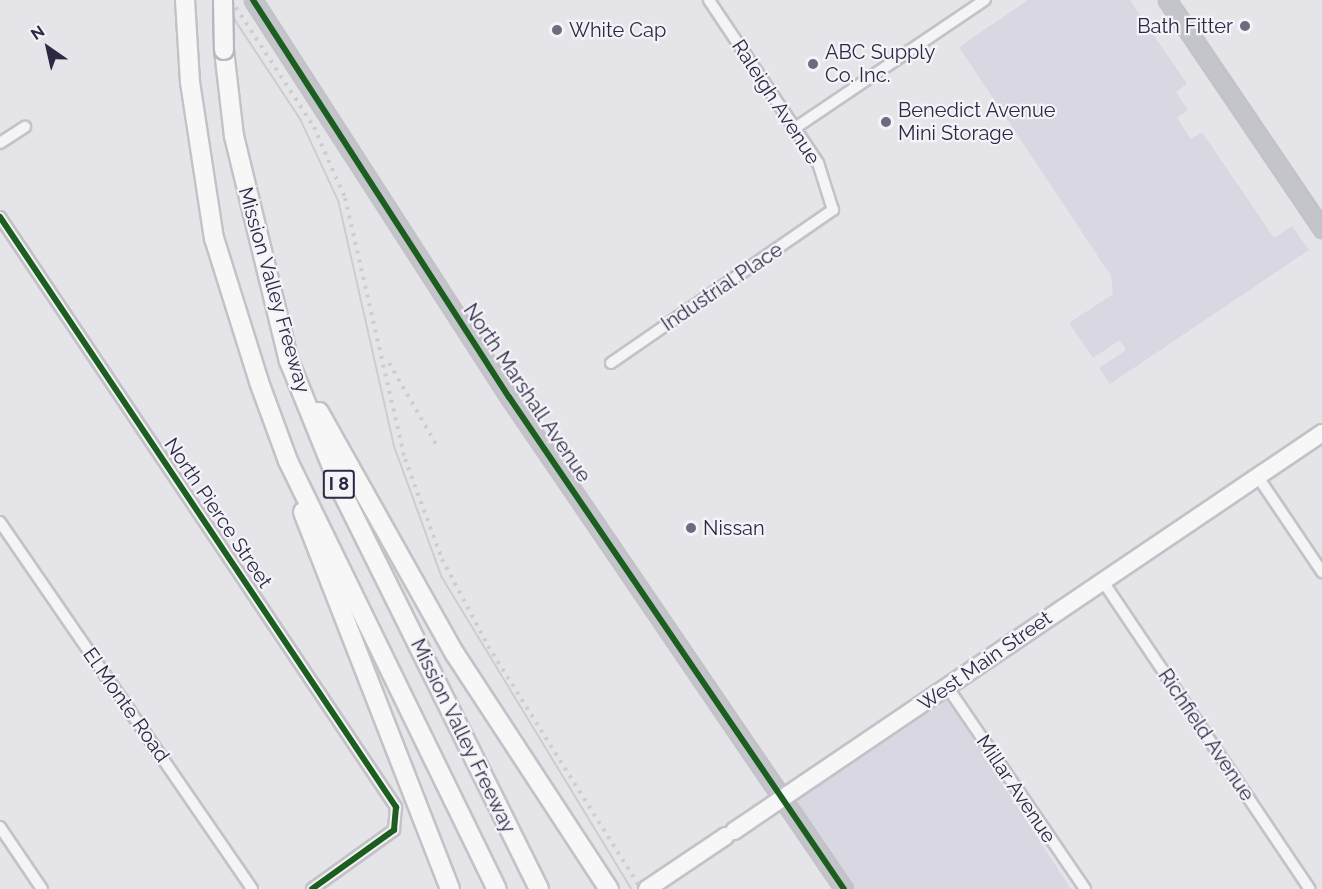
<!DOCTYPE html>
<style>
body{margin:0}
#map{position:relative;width:1322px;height:889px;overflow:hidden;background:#e5e5e9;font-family:Raleway,sans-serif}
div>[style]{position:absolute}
.built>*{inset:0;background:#d9d8e2}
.roads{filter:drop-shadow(2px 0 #c2c2c7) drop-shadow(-2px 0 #c2c2c7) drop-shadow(0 2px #c2c2c7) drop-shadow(0 -2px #c2c2c7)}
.street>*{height:10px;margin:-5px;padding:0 5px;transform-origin:5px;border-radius:5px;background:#f4f4f6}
.secondary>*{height:15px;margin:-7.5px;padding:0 7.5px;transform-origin:7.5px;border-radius:7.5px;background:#c4c4cb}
.primary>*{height:16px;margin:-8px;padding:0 8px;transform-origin:8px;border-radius:8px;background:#f7f7f8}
.highway>*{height:18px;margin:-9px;padding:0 9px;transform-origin:9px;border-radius:9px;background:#f7f7f8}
.tram>*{height:1.5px;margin:-0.75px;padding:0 0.75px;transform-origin:0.75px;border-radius:0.75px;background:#cdcdd1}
.rail>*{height:4px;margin-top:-2px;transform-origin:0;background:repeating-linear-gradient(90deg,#cdcdd1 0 3px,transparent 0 9px)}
.bridges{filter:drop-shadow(2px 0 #b7b7be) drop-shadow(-2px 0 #b7b7be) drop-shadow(0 2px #b7b7be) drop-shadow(0 -2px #b7b7be)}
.highway-bridge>*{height:18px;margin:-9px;padding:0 9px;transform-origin:9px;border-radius:9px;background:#f7f7f8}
.cycleway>*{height:6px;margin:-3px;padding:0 3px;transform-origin:3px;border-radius:3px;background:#1b5e20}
.dots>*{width:16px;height:16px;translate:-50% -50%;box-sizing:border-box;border:3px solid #f3f3f8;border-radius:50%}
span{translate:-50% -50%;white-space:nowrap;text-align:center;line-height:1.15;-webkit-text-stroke:4.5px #f3f3f8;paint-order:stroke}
.shield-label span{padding:2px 4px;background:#f3f3f8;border:2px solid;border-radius:4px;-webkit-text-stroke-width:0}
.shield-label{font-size:18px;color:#2c2945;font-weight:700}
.poi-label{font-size:20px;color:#2c2945}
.right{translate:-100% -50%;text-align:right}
.left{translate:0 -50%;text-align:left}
.street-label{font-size:20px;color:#2c2945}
.north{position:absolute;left:18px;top:18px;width:60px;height:60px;-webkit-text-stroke:4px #f3f3f8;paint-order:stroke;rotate:326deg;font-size:16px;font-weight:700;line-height:24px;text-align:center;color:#2c2945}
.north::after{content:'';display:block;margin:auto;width:21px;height:27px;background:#2c2945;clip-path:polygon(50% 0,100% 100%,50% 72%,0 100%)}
</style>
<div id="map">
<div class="built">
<div style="clip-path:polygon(1028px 0,1130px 0,1187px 84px,1176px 92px,1188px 110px,1177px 118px,1191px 139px,1202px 132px,1274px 238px,1292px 226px,1309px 250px,1110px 384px,1099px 368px,1126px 350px,1120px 340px,1093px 358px,1069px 323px,1113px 294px,1111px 276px,959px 47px)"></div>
<div style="clip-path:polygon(945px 696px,1071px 889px,834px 889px,781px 810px)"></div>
</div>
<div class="roads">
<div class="street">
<div style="left:795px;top:128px;width:229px;rotate:-34deg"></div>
<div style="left:0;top:143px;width:30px;rotate:-33deg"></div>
<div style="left:0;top:217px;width:711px;rotate:56.13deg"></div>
<div style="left:396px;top:807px;width:23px;rotate:95deg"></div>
<div style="left:394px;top:830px;width:101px;rotate:144.3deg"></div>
<div style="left:611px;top:363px;width:270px;rotate:-34.6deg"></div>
<div style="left:833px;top:210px;width:49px;rotate:-107.7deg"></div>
<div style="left:818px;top:163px;width:196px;rotate:-123.8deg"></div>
<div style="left:1258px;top:477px;width:115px;rotate:56deg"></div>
<div style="left:0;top:522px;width:445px;rotate:55.5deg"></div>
<div style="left:1102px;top:580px;width:372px;rotate:56.1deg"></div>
<div style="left:948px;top:688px;width:243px;rotate:55.7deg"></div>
<div style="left:0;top:827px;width:75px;rotate:55.9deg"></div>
</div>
<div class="secondary">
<div style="left:253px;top:0;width:472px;rotate:57.2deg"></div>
<div style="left:509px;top:397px;width:595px;rotate:55.75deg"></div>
<div style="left:1167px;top:0;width:277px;rotate:55.9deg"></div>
</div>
<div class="primary">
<div style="left:734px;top:831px;width:710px;rotate:-34.09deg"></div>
<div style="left:647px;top:889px;width:95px;rotate:-33.9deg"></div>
</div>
<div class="highway">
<div style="left:185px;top:0;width:82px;rotate:86.5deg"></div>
<div style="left:190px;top:82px;width:158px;rotate:81.3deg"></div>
<div style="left:214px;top:238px;width:151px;rotate:72.6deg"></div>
<div style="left:259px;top:382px;width:84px;rotate:69.8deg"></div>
<div style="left:288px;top:461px;width:476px;rotate:64deg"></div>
<div style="left:224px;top:50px;width:87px;rotate:83.4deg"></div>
<div style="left:234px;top:136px;width:232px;rotate:76.3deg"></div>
<div style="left:289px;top:361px;width:144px;rotate:67.9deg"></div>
<div style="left:343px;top:494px;width:441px;rotate:63.6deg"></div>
<div style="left:319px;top:412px;width:278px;rotate:60.7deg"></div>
<div style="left:455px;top:654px;width:281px;rotate:56.8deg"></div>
<div style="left:303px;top:512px;width:405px;rotate:68.7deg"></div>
</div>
</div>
<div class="tram">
<div style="left:222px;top:0;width:144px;rotate:56.6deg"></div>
<div style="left:301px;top:120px;width:90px;rotate:65.1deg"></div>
<div style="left:339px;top:202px;width:249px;rotate:77.2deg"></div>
<div style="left:394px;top:445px;width:140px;rotate:70deg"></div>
<div style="left:442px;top:577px;width:365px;rotate:58.7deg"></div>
</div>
<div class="rail">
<div style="left:231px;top:0;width:152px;rotate:56.8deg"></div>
<div style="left:314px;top:127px;width:77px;rotate:66.4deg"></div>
<div style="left:345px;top:198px;width:268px;rotate:77.1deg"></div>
<div style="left:405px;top:459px;width:107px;rotate:69.7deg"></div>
<div style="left:442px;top:559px;width:98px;rotate:62.1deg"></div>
<div style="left:488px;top:646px;width:287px;rotate:57.8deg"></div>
<div style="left:389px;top:363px;width:94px;rotate:59.9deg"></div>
</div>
<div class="bridges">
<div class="highway-bridge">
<div style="left:223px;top:0;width:50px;rotate:88.9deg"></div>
</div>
</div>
<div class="cycleway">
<div style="left:253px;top:0;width:472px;rotate:57.2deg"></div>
<div style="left:509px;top:397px;width:595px;rotate:55.75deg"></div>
<div style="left:0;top:217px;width:711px;rotate:56.13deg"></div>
<div style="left:396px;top:807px;width:23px;rotate:95deg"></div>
<div style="left:394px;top:830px;width:101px;rotate:144.3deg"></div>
</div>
<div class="dots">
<div style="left:1245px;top:26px;background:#6d6b7e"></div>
<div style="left:557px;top:30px;background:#6d6b7e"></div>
<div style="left:813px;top:64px;background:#6d6b7e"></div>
<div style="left:886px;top:122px;background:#6d6b7e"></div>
<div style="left:691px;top:528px;background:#6d6b7e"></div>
</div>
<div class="shield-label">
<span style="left:339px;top:484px">I 8</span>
</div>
<div class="poi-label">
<span class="right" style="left:1233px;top:26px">Bath Fitter</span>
<span class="left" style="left:569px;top:30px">White Cap</span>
<span class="left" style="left:825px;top:64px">ABC Supply<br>Co. Inc.</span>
<span class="left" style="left:898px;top:122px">Benedict Avenue<br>Mini Storage</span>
<span class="left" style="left:703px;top:528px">Nissan</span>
</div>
<div class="street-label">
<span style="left:776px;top:102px;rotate:57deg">Raleigh Avenue</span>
<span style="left:722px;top:287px;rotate:-34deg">Industrial Place</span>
<span style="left:274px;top:290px;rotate:74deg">Mission Valley Freeway</span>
<span style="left:527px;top:393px;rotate:56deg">North Marshall Avenue</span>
<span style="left:218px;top:513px;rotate:56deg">North Pierce Street</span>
<span style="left:985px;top:661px;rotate:-35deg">West Main Street</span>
<span style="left:126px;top:705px;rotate:55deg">El Monte Road</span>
<span style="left:1206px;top:735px;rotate:56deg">Richfield Avenue</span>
<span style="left:463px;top:736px;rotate:64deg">Mission Valley Freeway</span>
<span style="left:1016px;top:789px;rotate:56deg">Millar Avenue</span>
</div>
<div class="north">N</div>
</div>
